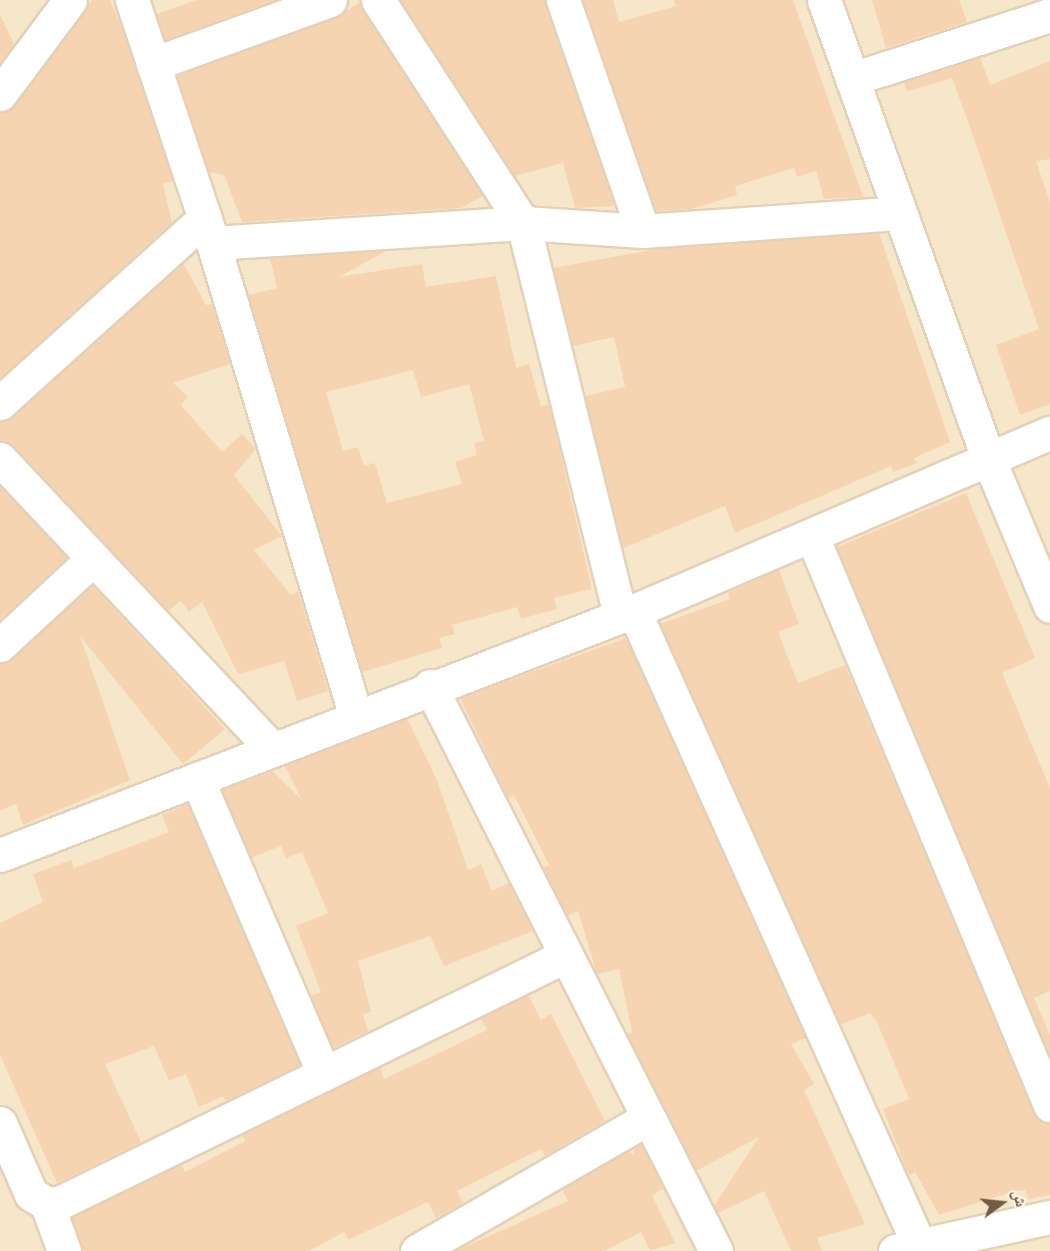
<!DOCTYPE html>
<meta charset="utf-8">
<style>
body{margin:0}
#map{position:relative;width:1050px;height:1251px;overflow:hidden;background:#fef5dd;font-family:Helvetica,"Noto Naskh Arabic",sans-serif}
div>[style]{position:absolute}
.residential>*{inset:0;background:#f6e7ca}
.building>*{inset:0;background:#f6d4b2}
.roads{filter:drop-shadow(2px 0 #e3d1b8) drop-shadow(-2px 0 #e3d1b8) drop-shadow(0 2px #e3d1b8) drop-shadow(0 -2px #e3d1b8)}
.minor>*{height:33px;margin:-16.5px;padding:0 16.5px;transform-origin:16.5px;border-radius:16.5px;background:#fff}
.secondary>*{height:33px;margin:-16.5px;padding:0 16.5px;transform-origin:16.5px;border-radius:16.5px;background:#fff}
span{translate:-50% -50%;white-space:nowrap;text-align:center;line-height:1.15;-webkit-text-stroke:5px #fff7e5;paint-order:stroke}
.north{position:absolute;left:972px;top:1173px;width:60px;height:60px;-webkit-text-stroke:4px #fff7e5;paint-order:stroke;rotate:75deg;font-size:16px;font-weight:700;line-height:24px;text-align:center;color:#755a44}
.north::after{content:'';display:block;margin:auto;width:21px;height:27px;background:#755a44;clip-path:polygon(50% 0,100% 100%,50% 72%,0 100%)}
</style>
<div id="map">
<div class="residential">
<div style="clip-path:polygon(0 0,1050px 0,1050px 1251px,0 1251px)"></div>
</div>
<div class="building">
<div style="clip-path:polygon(92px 0,110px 0,121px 26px,173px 181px,163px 184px,172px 223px,0 378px,0 112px,15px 105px)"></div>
<div style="clip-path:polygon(197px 0,275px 0,165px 40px,156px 14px)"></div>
<div style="clip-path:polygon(400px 0,545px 0,615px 206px,575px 208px,563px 163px,515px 176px)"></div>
<div style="clip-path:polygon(583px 0,613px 0,619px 22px,676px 6px,674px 0,793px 0,863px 197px,824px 199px,816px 171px,797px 177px,794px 168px,735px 186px,737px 195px,691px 209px,656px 211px)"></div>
<div style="clip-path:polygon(872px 0,959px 0,967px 22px,886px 48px)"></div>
<div style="clip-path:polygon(360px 2px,483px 196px,461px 208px,242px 222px,224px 175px,209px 172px,177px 75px,336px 18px)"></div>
<div style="clip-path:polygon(0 15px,14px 44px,0 63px)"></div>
<div style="clip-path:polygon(980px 57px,990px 85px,1050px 61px,1050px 159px,1036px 161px,1050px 202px,1050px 404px,1020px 415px,996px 345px,1039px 329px,969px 124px,952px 78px,907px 91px,904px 82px)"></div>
<div style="clip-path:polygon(879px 233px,950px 442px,914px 458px,917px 463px,893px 472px,891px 466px,735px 533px,725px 506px,623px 548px,585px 396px,625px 387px,614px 337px,573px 346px,553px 268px,662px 248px)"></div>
<div style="clip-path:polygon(evenodd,386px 251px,339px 277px,422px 264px,426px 287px,496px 276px,516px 368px,529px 364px,541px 406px,549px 404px,592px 589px,554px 598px,557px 609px,521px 619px,517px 607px,452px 625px,455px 634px,439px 638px,442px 648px,362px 672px,248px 295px,277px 288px,270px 258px,386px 251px,413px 370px,421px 397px,469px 384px,484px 441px,474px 443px,477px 455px,455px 462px,462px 484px,387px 503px,375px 463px,364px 466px,358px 447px,343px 451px,326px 392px,413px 370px)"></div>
<div style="clip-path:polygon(183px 263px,206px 305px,212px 304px,230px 364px,173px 383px,188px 397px,181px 405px,222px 452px,242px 434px,256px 449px,234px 475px,282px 536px,254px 550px,291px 595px,298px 591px,328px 691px,297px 701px,284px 661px,238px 674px,202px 602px,189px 612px,181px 601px,168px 611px,14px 446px,0 441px,0 421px,13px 417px)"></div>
<div style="clip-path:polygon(0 486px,67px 558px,0 619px)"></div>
<div style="clip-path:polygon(966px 493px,1035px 658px,1002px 673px,1050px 788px,1050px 991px,1034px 998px,1050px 1035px,1050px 1056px,837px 547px)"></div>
<div style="clip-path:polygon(779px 570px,799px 624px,778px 632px,798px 683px,845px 665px,1033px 1112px,1050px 1123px,1050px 1195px,1029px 1199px,1025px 1190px,1011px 1192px,939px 1215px,915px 1172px,909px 1175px,883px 1109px,909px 1099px,877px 1022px,870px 1013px,840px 1025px,660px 624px,730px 599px,728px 593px)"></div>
<div style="clip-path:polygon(92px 585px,225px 729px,183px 764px,80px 636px,130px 780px,23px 825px,16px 804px,0 811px,0 663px,13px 659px)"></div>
<div style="clip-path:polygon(626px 638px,806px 1038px,791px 1044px,814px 1084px,804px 1090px,865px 1224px,817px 1238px,822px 1251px,791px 1251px,764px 1191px,718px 1213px,714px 1206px,759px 1137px,696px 1171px,627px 1034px,632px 1032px,619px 969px,597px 974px,578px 911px,567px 916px,543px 868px,549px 865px,514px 795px,508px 798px,460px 698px)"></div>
<div style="clip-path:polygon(407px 718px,437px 780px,468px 870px,481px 864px,492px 891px,509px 883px,533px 931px,444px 966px,430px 936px,358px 961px,371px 1012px,363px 1014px,368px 1031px,333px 1048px,311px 996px,321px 992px,296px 926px,328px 913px,302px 852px,286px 858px,281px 846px,251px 858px,222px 790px,273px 771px,301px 799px,285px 766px)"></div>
<div style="clip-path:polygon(188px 804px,300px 1065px,226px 1101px,223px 1096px,199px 1107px,186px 1074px,169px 1081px,154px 1046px,105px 1064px,141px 1142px,57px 1183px,0 1055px,0 923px,43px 902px,33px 874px,71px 860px,74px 868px,169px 832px,162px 815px)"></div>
<div style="clip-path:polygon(528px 995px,541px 1020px,551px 1014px,605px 1121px,545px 1156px,541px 1149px,457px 1191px,463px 1203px,436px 1218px,428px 1202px,348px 1240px,344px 1232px,309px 1251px,84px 1251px,72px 1218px,181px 1164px,185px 1172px,245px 1141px,242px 1135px,380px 1067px,384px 1079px,487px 1030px,481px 1019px)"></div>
<div style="clip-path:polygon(641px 1144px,663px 1189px,652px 1195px,675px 1243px,650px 1251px,641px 1232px,605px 1251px,455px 1251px,568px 1201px,562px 1189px,626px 1152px,634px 1154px,633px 1148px)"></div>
</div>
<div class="roads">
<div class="minor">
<div style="left:132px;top:0;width:256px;rotate:71.6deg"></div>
<div style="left:213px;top:243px;width:492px;rotate:73.2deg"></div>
<div style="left:378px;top:0;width:266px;rotate:57deg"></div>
<div style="left:523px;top:223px;width:404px;rotate:76.1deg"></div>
<div style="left:563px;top:0;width:244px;rotate:70.9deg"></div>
<div style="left:153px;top:64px;width:188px;rotate:-19.9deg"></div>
<div style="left:852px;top:79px;width:208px;rotate:-17.9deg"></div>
<div style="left:0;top:94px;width:117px;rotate:-53.3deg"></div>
<div style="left:213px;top:243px;width:311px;rotate:-3.7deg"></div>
<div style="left:523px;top:223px;width:120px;rotate:3.8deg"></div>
<div style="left:643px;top:231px;width:256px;rotate:-4deg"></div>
<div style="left:0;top:403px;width:276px;rotate:-42.1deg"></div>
<div style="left:0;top:459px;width:396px;rotate:46.8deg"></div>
<div style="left:812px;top:536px;width:617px;rotate:67.3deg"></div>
<div style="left:634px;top:611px;width:695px;rotate:65.79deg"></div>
<div style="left:0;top:645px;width:127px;rotate:-42.8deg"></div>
<div style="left:430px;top:686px;width:633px;rotate:63.15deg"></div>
<div style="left:197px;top:779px;width:321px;rotate:66.7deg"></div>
<div style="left:0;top:855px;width:679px;rotate:-21.05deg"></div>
<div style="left:634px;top:611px;width:452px;rotate:-23.2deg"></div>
<div style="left:0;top:1123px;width:77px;rotate:66.4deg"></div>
<div style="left:31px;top:1194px;width:19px;rotate:32deg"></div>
<div style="left:47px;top:1204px;width:12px;rotate:-5deg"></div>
<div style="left:59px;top:1203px;width:561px;rotate:-26.02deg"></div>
<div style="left:47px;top:1204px;width:50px;rotate:70.1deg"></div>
<div style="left:417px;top:1251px;width:267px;rotate:-29.9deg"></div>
<div style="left:895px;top:1251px;width:159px;rotate:-12.4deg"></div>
</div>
<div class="secondary">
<div style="left:824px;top:0;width:489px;rotate:70.3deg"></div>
<div style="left:989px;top:460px;width:158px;rotate:67.3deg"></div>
</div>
</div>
<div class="north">ش</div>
</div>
